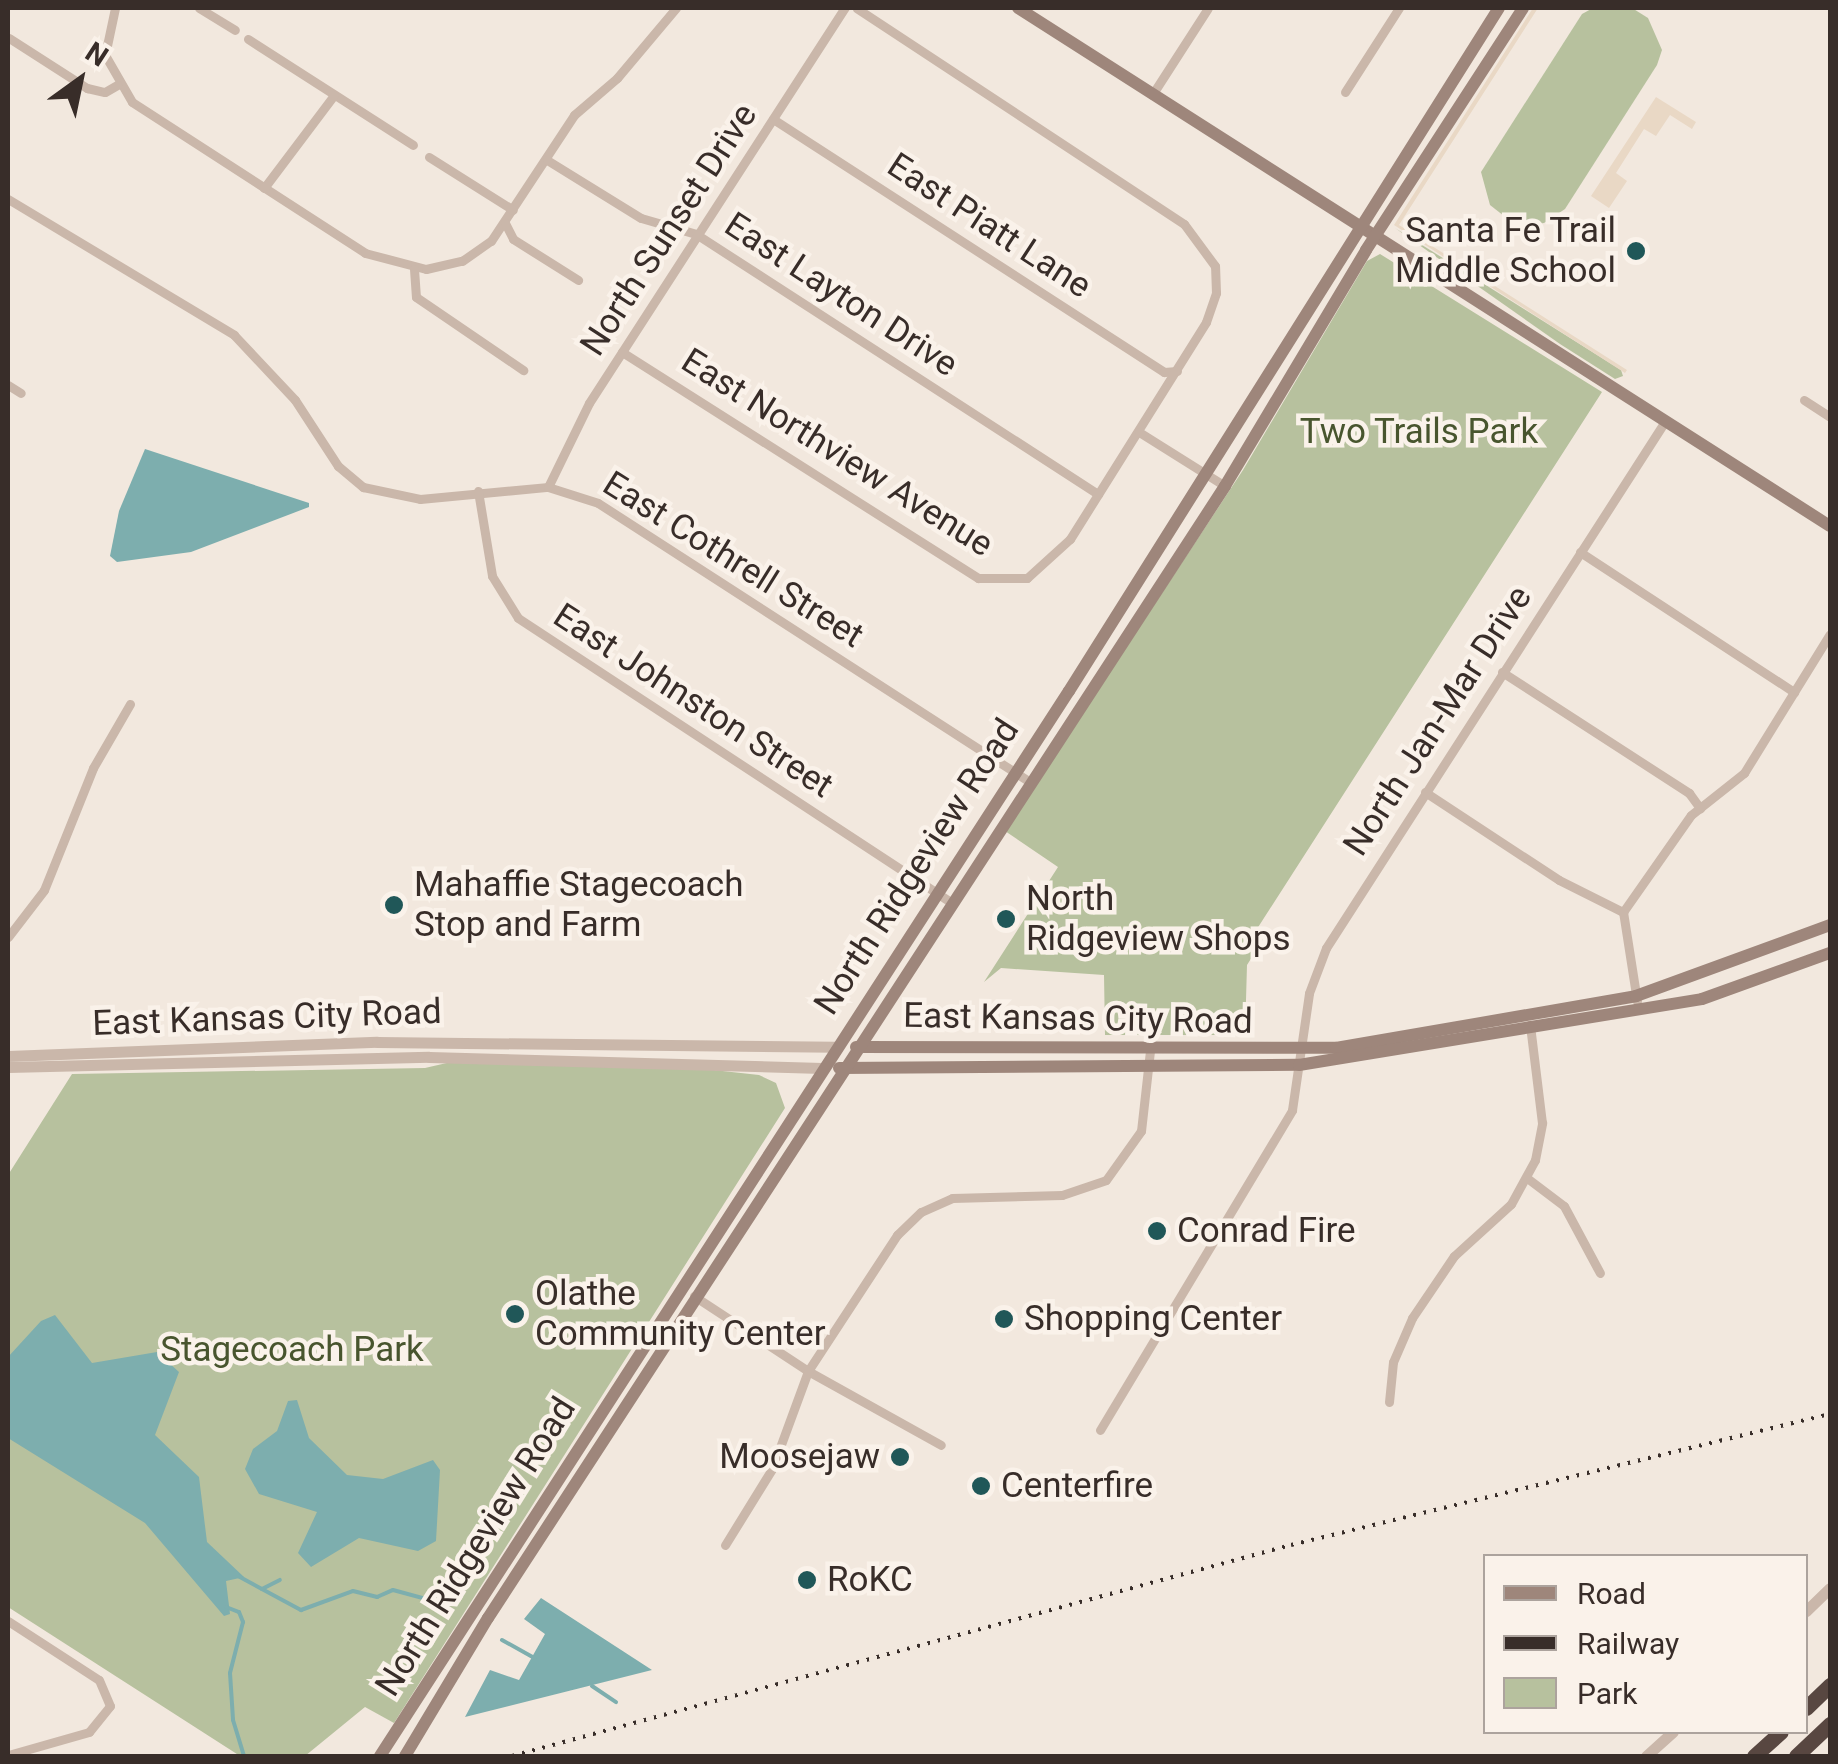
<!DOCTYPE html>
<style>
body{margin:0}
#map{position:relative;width:1838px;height:1764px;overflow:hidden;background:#f2e8de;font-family:Roboto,sans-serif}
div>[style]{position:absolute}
.green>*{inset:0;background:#b7c19e}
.plaza>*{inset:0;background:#e9d8c5}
.water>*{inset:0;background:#7daeae}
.stream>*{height:4px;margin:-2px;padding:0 2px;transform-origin:2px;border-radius:2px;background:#7daeae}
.minor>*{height:9px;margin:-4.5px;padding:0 4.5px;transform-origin:4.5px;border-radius:4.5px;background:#cab7aa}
.tertiary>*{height:11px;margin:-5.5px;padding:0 5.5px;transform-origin:5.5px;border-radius:5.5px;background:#cab7aa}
.secondary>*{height:12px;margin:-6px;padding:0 6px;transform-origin:6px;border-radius:6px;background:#9e867b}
.motorway>*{height:15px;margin:-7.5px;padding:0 7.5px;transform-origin:7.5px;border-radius:7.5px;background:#584741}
.rail>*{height:4px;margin-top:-2px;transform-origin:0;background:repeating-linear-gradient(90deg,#382d29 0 2.5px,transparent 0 10.5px)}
.dots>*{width:28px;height:28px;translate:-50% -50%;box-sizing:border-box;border:5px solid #faf2ea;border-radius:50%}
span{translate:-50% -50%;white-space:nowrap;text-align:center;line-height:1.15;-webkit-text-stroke:9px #faf2ea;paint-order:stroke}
.street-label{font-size:35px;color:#382d29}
.poi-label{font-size:35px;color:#382d29}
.right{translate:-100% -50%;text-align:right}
.left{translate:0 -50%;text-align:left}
.park-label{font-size:35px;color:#48552e}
.frame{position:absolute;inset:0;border:10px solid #382d29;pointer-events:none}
.legend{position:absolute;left:1483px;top:1554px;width:325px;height:180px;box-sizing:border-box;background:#faf2ea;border:2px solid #aca39d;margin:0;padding:12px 18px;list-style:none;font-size:30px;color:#382d29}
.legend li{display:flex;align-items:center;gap:20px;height:50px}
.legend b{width:50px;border:2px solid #aca39d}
.north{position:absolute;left:30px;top:30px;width:100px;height:100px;-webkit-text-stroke:8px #faf2ea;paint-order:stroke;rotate:33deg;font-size:28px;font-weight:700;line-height:40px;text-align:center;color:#382d29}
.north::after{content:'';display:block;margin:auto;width:35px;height:45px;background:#382d29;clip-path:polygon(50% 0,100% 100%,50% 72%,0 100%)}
</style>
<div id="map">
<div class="green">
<div style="clip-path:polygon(1593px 8px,1632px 8px,1648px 18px,1662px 50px,1657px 65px,1565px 209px,1544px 223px,1518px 227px,1490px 205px,1481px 172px,1582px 14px)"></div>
<div style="clip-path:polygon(1395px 228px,1621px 370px,1623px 376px,1615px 379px,1560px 344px)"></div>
<div style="clip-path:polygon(1380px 254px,1602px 392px,1255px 932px,1264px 938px,1247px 965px,1245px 1035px,1105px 1035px,1104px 975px,1001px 968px,984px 982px,1058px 867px,1005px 831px,1243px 470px,1367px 261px)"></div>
<div style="clip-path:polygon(451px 1062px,668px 1065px,759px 1075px,776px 1083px,785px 1108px,394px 1723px,365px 1707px,305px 1756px,240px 1756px,8px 1607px,8px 1175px,72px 1074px,425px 1068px)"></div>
</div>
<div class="plaza">
<div style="clip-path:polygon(1533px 8px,1538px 8px,1399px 225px,1627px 370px,1625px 373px,1394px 225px)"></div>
<div style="clip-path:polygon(1656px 97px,1696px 122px,1692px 129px,1670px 115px,1656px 136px,1644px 129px,1616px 173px,1627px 181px,1609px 208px,1591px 196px)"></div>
</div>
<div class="water">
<div style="clip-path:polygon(145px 449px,309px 503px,309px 507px,191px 552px,117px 562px,110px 556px,119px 511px)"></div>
<div style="clip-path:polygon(55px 1315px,92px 1363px,157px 1352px,179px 1372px,155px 1435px,199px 1477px,207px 1542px,244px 1577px,226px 1581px,230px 1614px,224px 1616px,145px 1523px,8px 1438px,8px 1357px,41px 1321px)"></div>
<div style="clip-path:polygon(297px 1400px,309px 1438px,347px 1475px,383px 1479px,433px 1460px,440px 1470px,436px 1541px,418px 1551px,359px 1538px,311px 1567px,298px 1553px,317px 1512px,259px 1494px,245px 1469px,253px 1449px,277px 1431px,288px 1401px)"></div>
<div style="clip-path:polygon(541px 1598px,652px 1670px,465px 1717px,490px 1670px,519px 1680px,545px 1634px,524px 1619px)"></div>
</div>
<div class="stream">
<div style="left:238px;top:1576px;width:72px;rotate:28.4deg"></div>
<div style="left:301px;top:1610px;width:55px;rotate:-20.1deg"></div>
<div style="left:353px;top:1591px;width:25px;rotate:14deg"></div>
<div style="left:377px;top:1597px;width:17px;rotate:-24deg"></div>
<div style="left:393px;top:1590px;width:54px;rotate:15.1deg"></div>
<div style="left:262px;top:1589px;width:20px;rotate:-27deg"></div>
<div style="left:226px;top:1607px;width:14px;rotate:21deg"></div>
<div style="left:239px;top:1612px;width:11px;rotate:68deg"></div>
<div style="left:243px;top:1622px;width:53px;rotate:104.3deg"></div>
<div style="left:230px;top:1673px;width:47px;rotate:86.3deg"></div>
<div style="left:233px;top:1720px;width:38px;rotate:73deg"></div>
<div style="left:502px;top:1640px;width:37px;rotate:29deg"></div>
<div style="left:592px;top:1686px;width:29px;rotate:34deg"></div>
</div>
<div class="minor">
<div style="left:115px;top:8px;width:48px;rotate:102deg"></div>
<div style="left:105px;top:55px;width:54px;rotate:60.1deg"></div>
<div style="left:132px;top:102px;width:278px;rotate:32.9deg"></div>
<div style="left:365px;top:253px;width:63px;rotate:14.7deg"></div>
<div style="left:426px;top:269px;width:37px;rotate:-13deg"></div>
<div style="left:462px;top:261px;width:35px;rotate:-35deg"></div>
<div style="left:491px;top:241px;width:151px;rotate:-56.6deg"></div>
<div style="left:574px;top:115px;width:57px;rotate:-40.7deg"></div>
<div style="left:617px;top:78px;width:92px;rotate:-49.9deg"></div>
<div style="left:199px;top:8px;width:42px;rotate:31.4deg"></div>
<div style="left:9px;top:38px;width:93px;rotate:32.7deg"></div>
<div style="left:87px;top:88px;width:18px;rotate:13deg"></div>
<div style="left:105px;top:92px;width:14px;rotate:-30deg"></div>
<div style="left:248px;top:39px;width:196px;rotate:32.7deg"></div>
<div style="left:1345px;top:92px;width:100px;rotate:-57.3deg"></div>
<div style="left:1152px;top:95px;width:103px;rotate:-57.2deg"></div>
<div style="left:773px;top:119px;width:466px;rotate:32.9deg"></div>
<div style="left:1164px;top:372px;width:13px;rotate:-4deg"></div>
<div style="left:429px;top:157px;width:99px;rotate:32.2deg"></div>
<div style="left:547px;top:160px;width:110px;rotate:31.7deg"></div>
<div style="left:641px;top:218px;width:57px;rotate:16.2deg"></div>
<div style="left:696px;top:234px;width:479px;rotate:32.9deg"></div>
<div style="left:264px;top:188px;width:116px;rotate:-53deg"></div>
<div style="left:8px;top:199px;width:264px;rotate:31deg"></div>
<div style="left:234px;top:335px;width:89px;rotate:46.8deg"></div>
<div style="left:295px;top:400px;width:79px;rotate:56.9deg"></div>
<div style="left:338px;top:466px;width:33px;rotate:40deg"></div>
<div style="left:363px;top:487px;width:58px;rotate:11.9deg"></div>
<div style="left:420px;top:499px;width:129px;rotate:-5.4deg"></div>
<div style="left:548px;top:487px;width:52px;rotate:17.7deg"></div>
<div style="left:598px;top:503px;width:514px;rotate:32.86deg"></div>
<div style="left:505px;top:223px;width:18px;rotate:63deg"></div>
<div style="left:513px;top:239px;width:77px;rotate:32.2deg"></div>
<div style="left:414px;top:269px;width:28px;rotate:86deg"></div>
<div style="left:416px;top:297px;width:130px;rotate:34.3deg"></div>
<div style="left:622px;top:352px;width:422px;rotate:32.4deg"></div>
<div style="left:978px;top:578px;width:49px"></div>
<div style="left:1027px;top:578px;width:58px;rotate:-42.2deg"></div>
<div style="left:1070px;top:539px;width:256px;rotate:-57.9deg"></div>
<div style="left:1206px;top:322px;width:31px;rotate:-71deg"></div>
<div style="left:1216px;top:293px;width:27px;rotate:-92deg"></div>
<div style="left:1215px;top:266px;width:52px;rotate:-126.4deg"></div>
<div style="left:1184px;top:224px;width:392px;rotate:-146.6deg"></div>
<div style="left:8px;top:385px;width:15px;rotate:32deg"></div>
<div style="left:1804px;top:400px;width:31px;rotate:33deg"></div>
<div style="left:1139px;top:432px;width:102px;rotate:32.1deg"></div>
<div style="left:548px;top:487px;width:93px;rotate:-64deg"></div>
<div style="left:589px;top:403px;width:471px;rotate:-57.1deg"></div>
<div style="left:478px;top:491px;width:86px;rotate:80.6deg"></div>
<div style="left:492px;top:576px;width:49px;rotate:58.2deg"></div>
<div style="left:518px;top:618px;width:519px;rotate:33.29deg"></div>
<div style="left:1580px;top:552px;width:256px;rotate:33.2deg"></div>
<div style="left:1502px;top:672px;width:223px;rotate:32.9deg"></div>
<div style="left:1689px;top:793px;width:19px;rotate:54deg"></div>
<div style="left:1425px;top:792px;width:160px;rotate:33.3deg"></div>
<div style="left:1559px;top:880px;width:72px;rotate:26.6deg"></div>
<div style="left:8px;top:937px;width:59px;rotate:-52.5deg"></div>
<div style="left:44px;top:890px;width:131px;rotate:-68.1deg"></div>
<div style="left:93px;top:768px;width:74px;rotate:-60deg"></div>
<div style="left:1637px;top:1001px;width:90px;rotate:-98.9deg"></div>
<div style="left:1623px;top:912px;width:118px;rotate:-55deg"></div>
<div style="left:1691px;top:815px;width:68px;rotate:-38.4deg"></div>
<div style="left:1744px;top:773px;width:163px;rotate:-58.3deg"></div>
<div style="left:1527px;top:1178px;width:46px;rotate:37.1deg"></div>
<div style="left:1564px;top:1206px;width:76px;rotate:61.8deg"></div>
<div style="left:694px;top:1296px;width:136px;rotate:33.3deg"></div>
<div style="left:808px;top:1371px;width:152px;rotate:29.1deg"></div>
<div style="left:1389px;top:1402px;width:40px;rotate:-84.3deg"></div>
<div style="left:1393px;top:1362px;width:48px;rotate:-66.6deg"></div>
<div style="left:1412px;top:1318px;width:75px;rotate:-55.9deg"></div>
<div style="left:1454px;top:1256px;width:77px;rotate:-42.4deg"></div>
<div style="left:1511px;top:1204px;width:50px;rotate:-61.4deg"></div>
<div style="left:1535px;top:1160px;width:38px;rotate:-79deg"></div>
<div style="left:1542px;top:1123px;width:99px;rotate:-97deg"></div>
<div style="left:1100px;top:1430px;width:373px;rotate:-59deg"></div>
<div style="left:1292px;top:1110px;width:118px;rotate:-81.7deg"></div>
<div style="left:1309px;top:993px;width:48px;rotate:-69.3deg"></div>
<div style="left:1326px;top:948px;width:624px;rotate:-57.23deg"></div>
<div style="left:725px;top:1545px;width:89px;rotate:-58.3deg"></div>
<div style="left:772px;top:1469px;width:104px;rotate:-69.8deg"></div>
<div style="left:808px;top:1371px;width:163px;rotate:-56.8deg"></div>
<div style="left:897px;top:1235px;width:33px;rotate:-44deg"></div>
<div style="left:921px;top:1212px;width:34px;rotate:-24deg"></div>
<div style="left:952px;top:1198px;width:110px;rotate:-1.6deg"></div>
<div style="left:1062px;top:1195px;width:46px;rotate:-18.8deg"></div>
<div style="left:1106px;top:1180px;width:60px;rotate:-54.5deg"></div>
<div style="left:1141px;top:1131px;width:81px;rotate:-83.6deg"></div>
<div style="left:8px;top:1621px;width:108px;rotate:33deg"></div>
<div style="left:99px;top:1680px;width:28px;rotate:67deg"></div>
<div style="left:110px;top:1706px;width:33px;rotate:129deg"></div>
<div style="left:89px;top:1732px;width:84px;rotate:164.1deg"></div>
</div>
<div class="tertiary">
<div style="left:8px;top:1056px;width:369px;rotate:-2.2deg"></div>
<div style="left:377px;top:1042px;width:458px;rotate:0.6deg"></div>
<div style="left:8px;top:1067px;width:421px;rotate:-1.4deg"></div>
<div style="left:429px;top:1057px;width:393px;rotate:1.6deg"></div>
<div style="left:1806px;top:1611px;width:33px;rotate:-44deg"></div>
<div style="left:1646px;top:1756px;width:36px;rotate:-42deg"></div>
</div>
<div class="secondary">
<div style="left:1018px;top:8px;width:963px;rotate:32.54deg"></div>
<div style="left:856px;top:1047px;width:480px;rotate:0.1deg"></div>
<div style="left:1336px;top:1048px;width:304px;rotate:-9.8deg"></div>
<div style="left:1636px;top:996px;width:207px;rotate:-20.1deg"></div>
<div style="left:839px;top:1068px;width:460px;rotate:-0.4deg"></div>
<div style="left:1299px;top:1065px;width:408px;rotate:-9.3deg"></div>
<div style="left:1702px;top:999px;width:136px;rotate:-19.8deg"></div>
<div style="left:380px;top:1756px;width:1268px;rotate:-57.1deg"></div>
<div style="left:1069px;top:691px;width:807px;rotate:-57.81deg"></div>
<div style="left:405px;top:1756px;width:161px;rotate:-59deg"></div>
<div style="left:488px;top:1618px;width:1351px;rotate:-56.93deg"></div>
<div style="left:1225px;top:486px;width:275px;rotate:-59.1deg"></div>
<div style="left:1366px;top:250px;width:288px;rotate:-57deg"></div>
</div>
<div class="motorway">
<div style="left:1806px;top:1708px;width:33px;rotate:-44deg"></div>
<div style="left:1754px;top:1756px;width:36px;rotate:-42deg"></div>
<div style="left:1796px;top:1756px;width:47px;rotate:-43.3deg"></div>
</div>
<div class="rail">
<div style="left:512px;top:1756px;width:807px;rotate:-15.16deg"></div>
<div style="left:1291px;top:1545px;width:555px;rotate:-13.66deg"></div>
</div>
<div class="dots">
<div style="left:1636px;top:251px;background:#205758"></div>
<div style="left:394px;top:905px;background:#205758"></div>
<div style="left:1006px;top:919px;background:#205758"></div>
<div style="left:1157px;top:1231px;background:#205758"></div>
<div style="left:515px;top:1314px;background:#205758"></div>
<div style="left:1004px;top:1319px;background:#205758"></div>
<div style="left:900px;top:1457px;background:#205758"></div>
<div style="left:981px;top:1486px;background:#205758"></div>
<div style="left:807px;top:1580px;background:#205758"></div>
</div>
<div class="street-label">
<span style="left:989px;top:226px;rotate:33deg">East Piatt Lane</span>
<span style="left:669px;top:230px;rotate:-57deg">North Sunset Drive</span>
<span style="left:841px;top:295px;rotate:33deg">East Layton Drive</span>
<span style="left:837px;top:453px;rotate:32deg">East Northview Avenue</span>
<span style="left:733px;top:560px;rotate:32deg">East Cothrell Street</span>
<span style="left:693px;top:701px;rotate:33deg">East Johnston Street</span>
<span style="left:1438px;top:721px;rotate:-57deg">North Jan-Mar Drive</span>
<span style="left:917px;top:867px;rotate:-57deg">North Ridgeview Road</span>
<span style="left:267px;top:1018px;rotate:-2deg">East Kansas City Road</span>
<span style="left:1078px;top:1019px;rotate:1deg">East Kansas City Road</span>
<span style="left:476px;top:1547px;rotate:-58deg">North Ridgeview Road</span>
</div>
<div class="poi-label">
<span class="right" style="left:1616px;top:251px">Santa Fe Trail<br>Middle School</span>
<span class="left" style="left:414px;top:905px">Mahaffie Stagecoach<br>Stop and Farm</span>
<span class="left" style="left:1026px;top:919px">North<br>Ridgeview Shops</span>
<span class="left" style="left:1177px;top:1231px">Conrad Fire</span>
<span class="left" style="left:535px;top:1314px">Olathe<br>Community Center</span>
<span class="left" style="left:1024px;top:1319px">Shopping Center</span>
<span class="right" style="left:880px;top:1457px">Moosejaw</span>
<span class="left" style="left:1001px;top:1486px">Centerfire</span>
<span class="left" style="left:827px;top:1580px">RoKC</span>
</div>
<div class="park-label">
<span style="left:1419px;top:432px">Two Trails Park</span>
<span style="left:292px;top:1350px">Stagecoach Park</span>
</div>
<div class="frame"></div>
<ul class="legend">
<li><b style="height:12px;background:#9e867b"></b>Road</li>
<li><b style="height:12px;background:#382d29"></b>Railway</li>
<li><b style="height:28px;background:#b7c19e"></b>Park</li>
</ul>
<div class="north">N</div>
</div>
